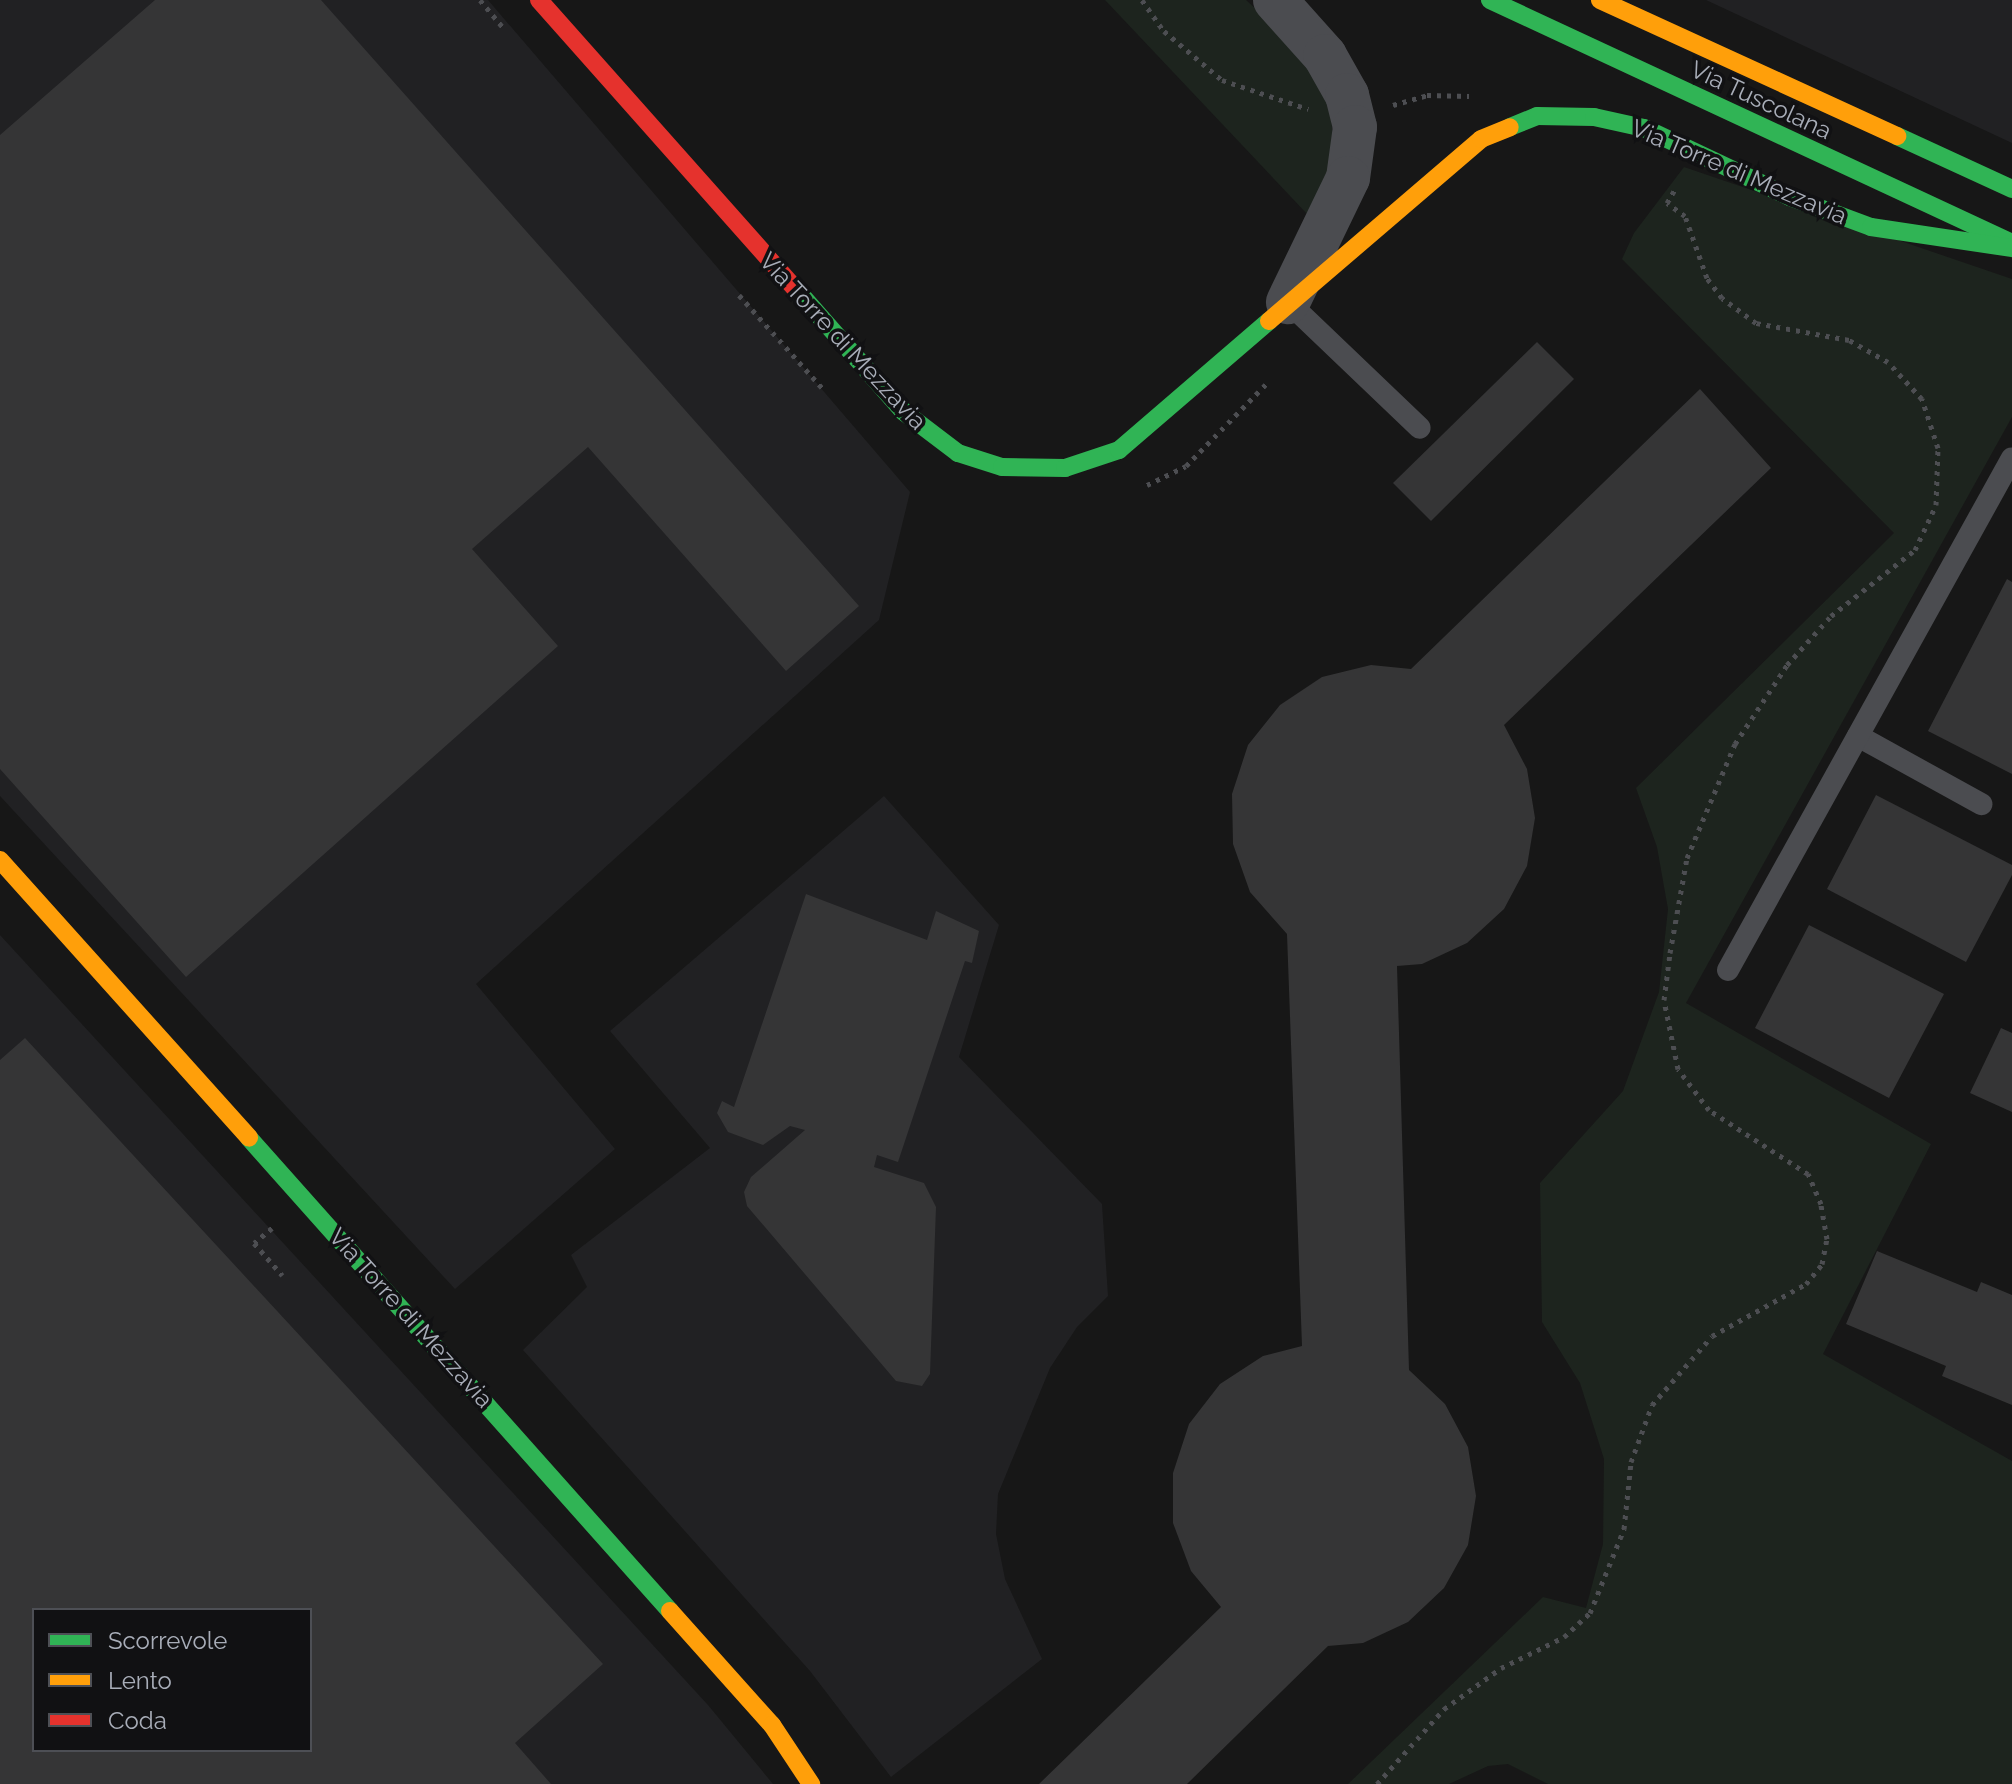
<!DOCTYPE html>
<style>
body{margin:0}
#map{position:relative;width:2012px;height:1784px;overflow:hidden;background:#171717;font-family:Raleway,sans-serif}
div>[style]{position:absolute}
.built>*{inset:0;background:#212123}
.green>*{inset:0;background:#1d241e}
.building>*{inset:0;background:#353536}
.path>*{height:5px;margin-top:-2.5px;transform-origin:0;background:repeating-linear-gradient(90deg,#4d4e52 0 4px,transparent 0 10px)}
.lane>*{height:22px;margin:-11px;padding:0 11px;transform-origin:11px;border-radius:11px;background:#4b4c50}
.street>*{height:44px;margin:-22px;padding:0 22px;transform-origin:22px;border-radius:22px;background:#4b4c50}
.fast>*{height:18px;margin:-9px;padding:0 9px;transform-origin:9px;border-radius:9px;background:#30b455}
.slow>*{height:18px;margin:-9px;padding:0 9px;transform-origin:9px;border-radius:9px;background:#ff9f0a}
.jam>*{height:18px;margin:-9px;padding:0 9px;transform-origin:9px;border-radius:9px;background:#e5322d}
span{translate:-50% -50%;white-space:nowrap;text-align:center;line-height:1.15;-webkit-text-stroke:7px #111113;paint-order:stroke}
.street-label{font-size:24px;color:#a8adb8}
.legend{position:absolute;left:32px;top:1608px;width:280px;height:144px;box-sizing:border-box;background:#111113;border:2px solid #4d4f55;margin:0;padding:10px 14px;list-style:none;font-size:24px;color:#a8adb8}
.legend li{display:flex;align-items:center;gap:16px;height:40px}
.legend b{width:40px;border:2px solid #4d4f55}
</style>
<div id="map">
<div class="built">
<div style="clip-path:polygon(0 0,488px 0,910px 492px,879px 620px,476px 984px,615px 1149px,455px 1289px,0 796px)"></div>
<div style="clip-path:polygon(1706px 0,2012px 0,2012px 143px)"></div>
<div style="clip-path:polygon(884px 796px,999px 925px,959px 1057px,1102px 1204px,1108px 1296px,1077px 1327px,1050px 1368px,998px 1494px,996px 1534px,1005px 1579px,1042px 1659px,891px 1777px,810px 1671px,523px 1350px,587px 1287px,571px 1255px,710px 1148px,610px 1031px)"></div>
<div style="clip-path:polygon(evenodd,0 935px,708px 1705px,773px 1784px,0 1784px,0 935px,34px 1610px,310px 1610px,310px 1750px,34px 1750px,34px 1610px)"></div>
</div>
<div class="green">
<div style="clip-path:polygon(1105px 0,1246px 0,1269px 21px,1328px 90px,1335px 155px,1308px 215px)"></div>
<div style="clip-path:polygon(1684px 167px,2012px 279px,2012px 417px,1686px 1003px,1931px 1144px,1823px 1354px,2012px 1461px,2012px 1784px,1548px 1784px,1508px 1764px,1488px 1766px,1449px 1784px,1348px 1784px,1543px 1597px,1586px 1608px,1603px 1544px,1604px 1459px,1580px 1383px,1542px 1322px,1540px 1183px,1623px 1091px,1659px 992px,1668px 909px,1657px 847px,1636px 788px,1894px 533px,1622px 259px,1634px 233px)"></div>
</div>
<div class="building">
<div style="clip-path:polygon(155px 0,321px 0,859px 606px,786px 671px,588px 447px,472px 549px,558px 646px,186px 977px,0 769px,0 135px)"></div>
<div style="clip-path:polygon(1537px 342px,1574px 379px,1431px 521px,1393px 483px)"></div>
<div style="clip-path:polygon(1700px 389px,1771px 468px,1504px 725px,1527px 769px,1535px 818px,1527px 866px,1504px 909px,1467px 943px,1422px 964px,1397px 966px,1409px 1370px,1445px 1404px,1468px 1447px,1476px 1496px,1468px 1545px,1444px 1588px,1408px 1622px,1363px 1643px,1328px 1646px,1187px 1784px,1039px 1784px,1221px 1607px,1191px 1571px,1173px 1523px,1173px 1473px,1189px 1424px,1220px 1384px,1263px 1356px,1302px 1346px,1287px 934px,1250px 892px,1233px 844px,1232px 794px,1248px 745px,1280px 705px,1322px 677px,1371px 665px,1411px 669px)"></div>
<div style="clip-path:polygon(2007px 579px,2012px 582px,2012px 774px,1928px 731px)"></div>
<div style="clip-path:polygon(1876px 795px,2012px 865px,2012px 875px,1966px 962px,1827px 889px)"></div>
<div style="clip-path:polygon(806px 894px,927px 940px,936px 911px,979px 931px,972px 963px,965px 961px,898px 1162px,877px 1155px,874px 1167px,924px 1183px,936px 1207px,930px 1374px,922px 1386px,896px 1381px,747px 1206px,744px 1192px,751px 1177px,805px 1130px,790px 1126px,763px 1145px,728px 1132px,717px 1113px,722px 1101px,734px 1107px)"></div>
<div style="clip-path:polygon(1809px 925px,1944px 994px,1889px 1098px,1755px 1028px)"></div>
<div style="clip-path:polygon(2001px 1028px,2012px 1033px,2012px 1112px,1970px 1093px)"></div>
<div style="clip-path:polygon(evenodd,25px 1038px,603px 1664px,515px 1743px,551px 1784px,0 1784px,0 1060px,25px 1038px,34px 1610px,310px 1610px,310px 1750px,34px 1750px,34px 1610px)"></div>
<div style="clip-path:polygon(1877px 1251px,1977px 1292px,1981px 1282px,2012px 1295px,2012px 1405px,1942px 1376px,1946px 1366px,1846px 1324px)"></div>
</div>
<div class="path">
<div style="left:480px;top:0;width:39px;rotate:50deg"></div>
<div style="left:1142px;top:0;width:38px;rotate:55deg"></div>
<div style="left:1164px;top:31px;width:76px;rotate:40.2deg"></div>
<div style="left:1222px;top:80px;width:91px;rotate:18.6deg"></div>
<div style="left:1393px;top:105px;width:35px;rotate:-16deg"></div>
<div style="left:1427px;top:95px;width:42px;rotate:1.4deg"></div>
<div style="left:739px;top:295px;width:126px;rotate:48.2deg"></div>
<div style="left:1147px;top:485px;width:43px;rotate:-26deg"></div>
<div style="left:1186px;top:466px;width:115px;rotate:-45.7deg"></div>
<div style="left:272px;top:1228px;width:23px;rotate:140deg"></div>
<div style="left:254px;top:1243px;width:43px;rotate:48.8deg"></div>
<div style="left:1377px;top:1784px;width:101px;rotate:-48.2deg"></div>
<div style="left:1444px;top:1709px;width:70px;rotate:-35.7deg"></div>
<div style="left:1501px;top:1668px;width:70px;rotate:-26.2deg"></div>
<div style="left:1564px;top:1637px;width:35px;rotate:-43deg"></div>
<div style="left:1590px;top:1613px;width:91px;rotate:-68deg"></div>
<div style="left:1624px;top:1529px;width:67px;rotate:-84deg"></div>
<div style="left:1631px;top:1462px;width:61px;rotate:-69.8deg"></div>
<div style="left:1652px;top:1405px;width:91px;rotate:-49deg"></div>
<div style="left:1712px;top:1336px;width:107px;rotate:-29deg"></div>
<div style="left:1806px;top:1284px;width:26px;rotate:-51deg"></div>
<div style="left:1822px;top:1264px;width:25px;rotate:-79deg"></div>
<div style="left:1827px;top:1239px;width:36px;rotate:-100deg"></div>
<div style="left:1821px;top:1204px;width:33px;rotate:-113deg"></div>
<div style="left:1808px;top:1174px;width:118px;rotate:-147.1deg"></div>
<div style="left:1709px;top:1110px;width:51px;rotate:-127.1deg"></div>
<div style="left:1678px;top:1069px;width:70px;rotate:-101.5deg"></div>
<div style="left:1664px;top:1000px;width:47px;rotate:-82.7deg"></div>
<div style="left:1670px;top:953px;width:97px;rotate:-79.9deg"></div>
<div style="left:1687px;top:858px;width:124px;rotate:-67.2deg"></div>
<div style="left:1735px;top:744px;width:95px;rotate:-56.6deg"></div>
<div style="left:1787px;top:665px;width:66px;rotate:-48.1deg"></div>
<div style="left:1831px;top:616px;width:107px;rotate:-38.2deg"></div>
<div style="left:1915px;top:550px;width:50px;rotate:-65deg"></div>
<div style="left:1936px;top:505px;width:57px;rotate:-88deg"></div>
<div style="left:1938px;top:448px;width:52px;rotate:-108.1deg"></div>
<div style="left:1922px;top:399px;width:50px;rotate:-132.6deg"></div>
<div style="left:1888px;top:362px;width:45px;rotate:-150.6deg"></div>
<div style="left:1849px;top:340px;width:95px;rotate:-169.6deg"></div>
<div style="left:1756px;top:323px;width:42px;rotate:-143.7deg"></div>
<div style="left:1722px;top:298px;width:25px;rotate:-127deg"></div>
<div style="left:1707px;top:278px;width:66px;rotate:-109.5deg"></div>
<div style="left:1685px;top:216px;width:22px;rotate:-144deg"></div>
<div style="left:1667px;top:203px;width:16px;rotate:-60deg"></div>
</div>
<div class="lane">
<div style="left:1288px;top:302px;width:182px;rotate:43.7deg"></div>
<div style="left:1858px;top:736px;width:141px;rotate:28.9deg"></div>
<div style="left:1728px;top:970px;width:585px;rotate:-60.98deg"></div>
</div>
<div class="street">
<div style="left:1275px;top:0;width:75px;rotate:48.2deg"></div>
<div style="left:1325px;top:56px;width:45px;rotate:60.6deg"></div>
<div style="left:1347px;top:95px;width:33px;rotate:76deg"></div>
<div style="left:1355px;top:127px;width:51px;rotate:97.8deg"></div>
<div style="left:1348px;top:178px;width:138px;rotate:115.8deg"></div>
</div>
<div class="fast">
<div style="left:1490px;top:0;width:576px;rotate:24.96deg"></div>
<div style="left:1510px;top:127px;width:29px;rotate:-22deg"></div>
<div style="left:1537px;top:116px;width:57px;rotate:1deg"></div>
<div style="left:1594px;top:117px;width:51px;rotate:12.4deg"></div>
<div style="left:1644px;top:128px;width:161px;rotate:25.3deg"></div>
<div style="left:1790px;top:197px;width:86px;rotate:20.3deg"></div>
<div style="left:1871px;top:227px;width:143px;rotate:8.5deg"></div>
<div style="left:1897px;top:136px;width:127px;rotate:24.7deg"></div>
<div style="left:795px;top:288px;width:165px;rotate:48.7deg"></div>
<div style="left:904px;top:412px;width:68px;rotate:37.2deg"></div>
<div style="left:958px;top:453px;width:46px;rotate:17.7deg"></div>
<div style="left:1002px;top:467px;width:63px;rotate:0.9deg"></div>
<div style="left:1065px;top:468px;width:57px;rotate:-18.4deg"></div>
<div style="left:1119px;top:450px;width:198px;rotate:-40.7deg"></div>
<div style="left:249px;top:1138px;width:633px;rotate:48.33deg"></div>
</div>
<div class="slow">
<div style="left:1600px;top:0;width:327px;rotate:24.6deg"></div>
<div style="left:1269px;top:321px;width:279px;rotate:-40.6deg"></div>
<div style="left:1481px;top:139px;width:31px;rotate:-22deg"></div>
<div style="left:0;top:860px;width:373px;rotate:48.1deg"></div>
<div style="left:670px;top:1611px;width:153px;rotate:48.2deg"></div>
<div style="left:772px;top:1725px;width:71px;rotate:56.5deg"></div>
</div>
<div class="jam">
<div style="left:539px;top:0;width:385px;rotate:48.4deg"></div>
</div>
<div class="street-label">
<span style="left:1761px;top:100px;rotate:25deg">Via Tuscolana</span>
<span style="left:1739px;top:172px;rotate:23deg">Via Torre di Mezzavia</span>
<span style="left:843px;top:341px;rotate:47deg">Via Torre di Mezzavia</span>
<span style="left:411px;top:1318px;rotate:48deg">Via Torre di Mezzavia</span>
</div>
<ul class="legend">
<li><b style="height:10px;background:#30b455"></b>Scorrevole</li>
<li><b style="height:10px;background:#ff9f0a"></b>Lento</li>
<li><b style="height:10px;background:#e5322d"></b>Coda</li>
</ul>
</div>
